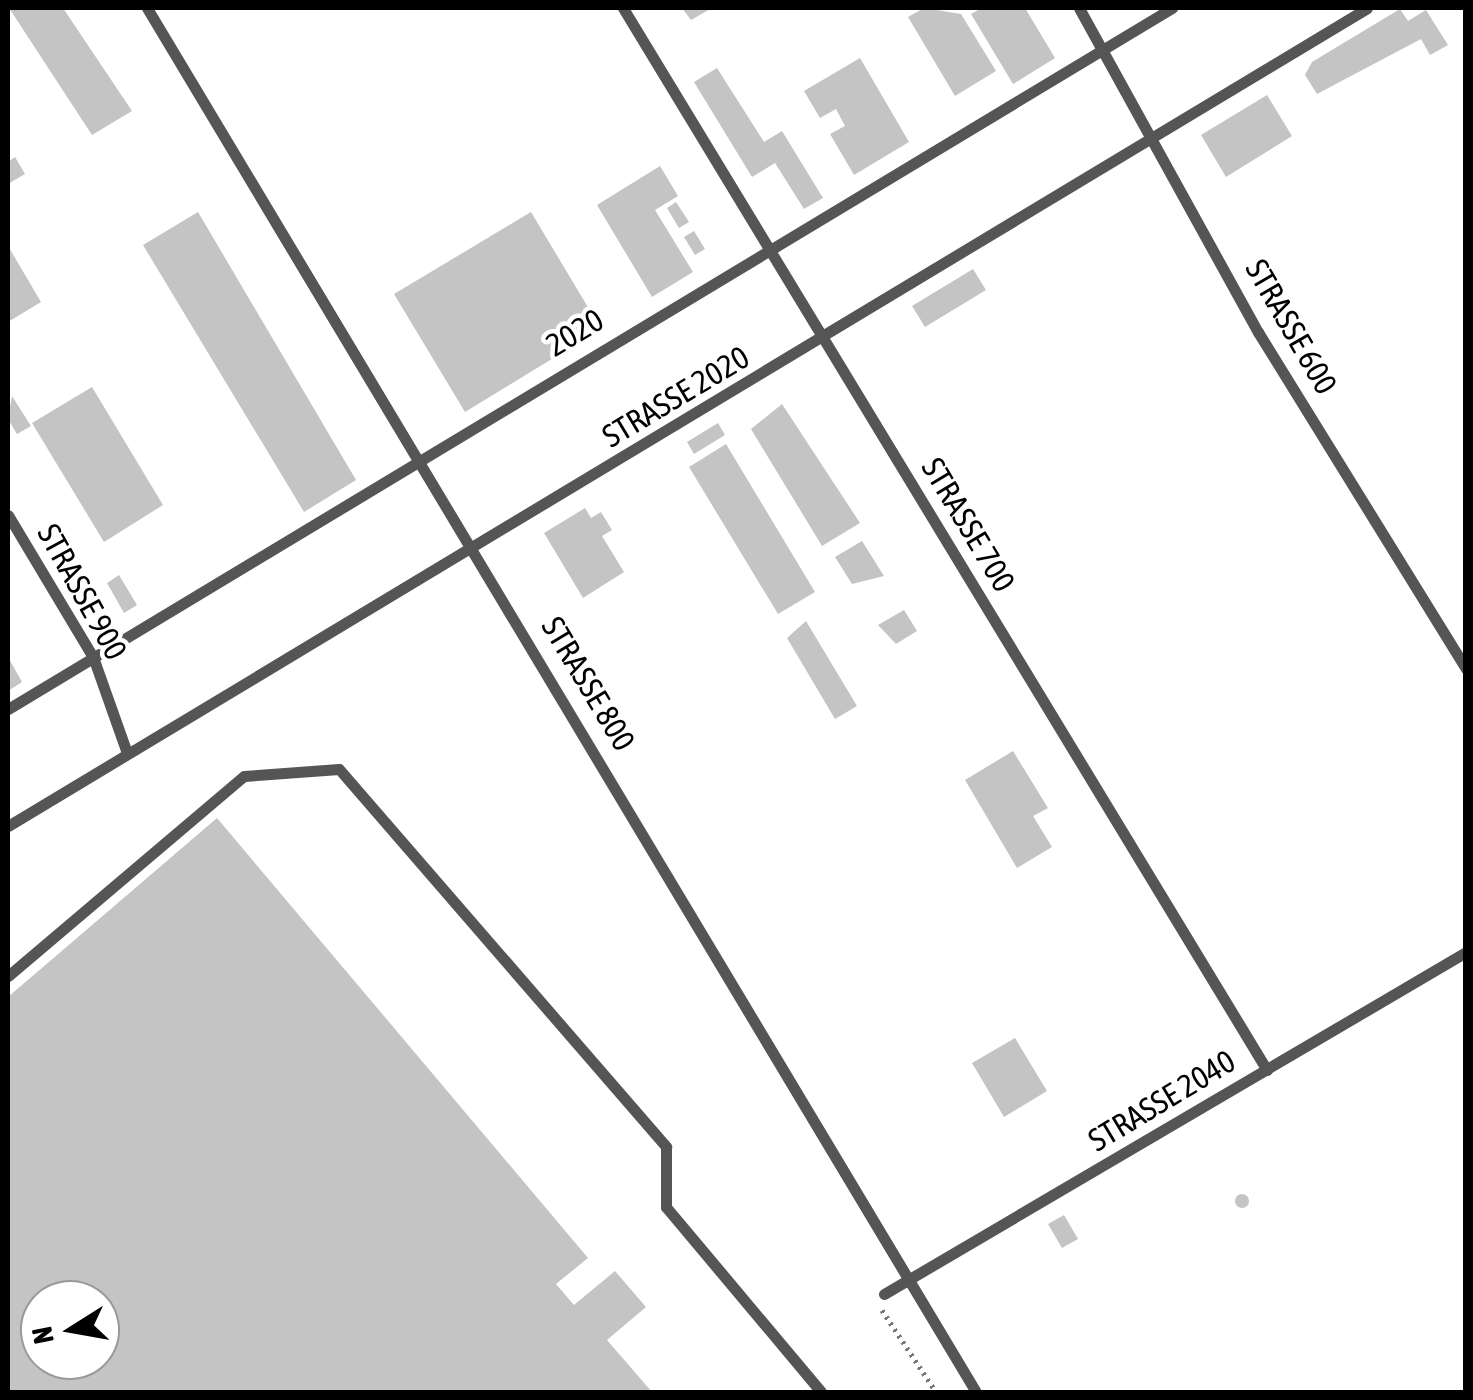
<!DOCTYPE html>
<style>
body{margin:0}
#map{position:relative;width:1473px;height:1400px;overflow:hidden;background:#fff;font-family:"Asap Condensed",sans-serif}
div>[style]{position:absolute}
.building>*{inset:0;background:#c4c4c4}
.round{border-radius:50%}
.path>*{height:5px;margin-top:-2.5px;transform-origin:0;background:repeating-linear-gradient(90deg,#777 0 2.5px,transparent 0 7.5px)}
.lane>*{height:11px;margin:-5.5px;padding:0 5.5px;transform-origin:5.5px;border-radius:5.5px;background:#555}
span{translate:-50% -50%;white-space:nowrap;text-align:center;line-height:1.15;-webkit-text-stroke:9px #fff;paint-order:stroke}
.street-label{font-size:32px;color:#000}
.frame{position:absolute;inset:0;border:10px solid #000;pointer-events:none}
.north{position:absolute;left:20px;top:1280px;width:100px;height:100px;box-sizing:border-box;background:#fff;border:2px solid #999;border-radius:50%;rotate:259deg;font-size:28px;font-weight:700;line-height:40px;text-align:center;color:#000}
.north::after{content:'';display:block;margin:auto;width:35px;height:45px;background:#000;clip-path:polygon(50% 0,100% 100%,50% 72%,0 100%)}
</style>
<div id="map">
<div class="building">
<div style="clip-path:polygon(9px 8px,63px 8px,132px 111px,92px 135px)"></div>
<div style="clip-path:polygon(682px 8px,712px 8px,691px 20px)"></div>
<div style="clip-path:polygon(924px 8px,961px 14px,996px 71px,955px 96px,908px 17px)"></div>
<div style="clip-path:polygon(982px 8px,1025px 8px,1055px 58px,1013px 84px,971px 14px)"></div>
<div style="clip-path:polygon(1400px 9px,1408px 21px,1426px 10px,1448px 45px,1430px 55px,1421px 39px,1317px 94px,1305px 75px,1312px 62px)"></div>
<div style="clip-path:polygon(860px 58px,909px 142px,854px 175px,830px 134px,845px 126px,836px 109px,820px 118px,804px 91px)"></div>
<div style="clip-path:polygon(717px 68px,764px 142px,782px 131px,823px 198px,804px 209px,775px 163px,752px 177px,694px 82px)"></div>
<div style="clip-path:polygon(1267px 95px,1292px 136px,1226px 177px,1201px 135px)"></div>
<div style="clip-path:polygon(15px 157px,25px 174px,8px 184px,8px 162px)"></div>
<div style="clip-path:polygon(660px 166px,678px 196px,655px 210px,693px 272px,652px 297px,597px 205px)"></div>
<div style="clip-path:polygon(676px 202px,689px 222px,679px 228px,667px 208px)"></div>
<div style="clip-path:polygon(198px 212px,356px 480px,304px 512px,143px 245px)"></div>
<div style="clip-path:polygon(531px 212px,601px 329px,465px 412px,394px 294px)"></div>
<div style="clip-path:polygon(694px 231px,705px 249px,695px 255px,684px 237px)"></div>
<div style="clip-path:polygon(8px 246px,41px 302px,8px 322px)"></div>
<div style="clip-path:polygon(973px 269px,986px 290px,925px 327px,912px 306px)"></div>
<div style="clip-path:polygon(92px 387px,163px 505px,104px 542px,32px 423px)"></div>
<div style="clip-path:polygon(12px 396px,31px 426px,17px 434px,8px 419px)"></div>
<div style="clip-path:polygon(782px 404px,860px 523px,822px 546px,751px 429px)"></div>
<div style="clip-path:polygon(718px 423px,725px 435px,694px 454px,687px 442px)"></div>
<div style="clip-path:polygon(726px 444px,815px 592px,778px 614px,689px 467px)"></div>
<div style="clip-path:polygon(585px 508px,591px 518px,601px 512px,612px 530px,602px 536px,624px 572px,583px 598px,544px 533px)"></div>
<div style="clip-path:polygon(862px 541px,884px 576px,852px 584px,835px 557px)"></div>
<div style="clip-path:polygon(119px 575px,137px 605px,124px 613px,107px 583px)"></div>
<div style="clip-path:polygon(904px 610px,917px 631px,896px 644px,878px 625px)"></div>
<div style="clip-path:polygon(806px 621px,857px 706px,835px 719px,787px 638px)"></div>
<div style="clip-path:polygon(8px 657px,22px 682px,8px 691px)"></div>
<div style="clip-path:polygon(1013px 751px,1048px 808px,1033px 816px,1052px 847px,1017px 868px,965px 780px)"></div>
<div style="clip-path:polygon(evenodd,217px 818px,588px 1258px,556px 1284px,574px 1305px,615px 1271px,646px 1307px,607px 1340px,652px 1392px,8px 1392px,8px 997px,217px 818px,40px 1300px,100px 1300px,100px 1360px,40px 1360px,40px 1300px)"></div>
<div style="clip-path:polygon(1015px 1038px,1047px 1091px,1004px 1117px,972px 1063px)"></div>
<div class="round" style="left:1235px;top:1194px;width:14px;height:14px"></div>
<div style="clip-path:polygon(1064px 1215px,1078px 1239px,1062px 1248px,1048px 1224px)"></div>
</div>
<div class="path">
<div style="left:882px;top:1310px;width:98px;rotate:56.6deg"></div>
</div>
<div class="lane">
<div style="left:147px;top:8px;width:1613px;rotate:59.08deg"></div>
<div style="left:623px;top:8px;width:1242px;rotate:58.77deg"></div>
<div style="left:1079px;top:8px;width:370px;rotate:61.1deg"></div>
<div style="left:1258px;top:332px;width:396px;rotate:58.3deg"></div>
<div style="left:8px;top:515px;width:165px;rotate:59.1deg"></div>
<div style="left:93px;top:657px;width:102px;rotate:70.5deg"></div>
<div style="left:8px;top:709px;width:1359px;rotate:-31.06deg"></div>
<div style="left:8px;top:826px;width:1586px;rotate:-31.04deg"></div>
<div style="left:8px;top:976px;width:309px;rotate:-40.3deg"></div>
<div style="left:244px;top:776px;width:95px;rotate:-4.2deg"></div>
<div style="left:339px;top:769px;width:500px;rotate:49.1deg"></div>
<div style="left:666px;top:1147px;width:60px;rotate:90deg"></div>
<div style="left:666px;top:1207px;width:241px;rotate:50deg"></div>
<div style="left:884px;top:1294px;width:675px;rotate:-30.44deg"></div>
</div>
<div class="street-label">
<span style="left:1291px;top:327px;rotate:60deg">STRASSE 600</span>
<span style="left:575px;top:333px;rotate:-31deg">2020</span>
<span style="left:676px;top:397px;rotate:-31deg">STRASSE 2020</span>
<span style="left:968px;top:525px;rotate:59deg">STRASSE 700</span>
<span style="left:82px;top:592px;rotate:61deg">STRASSE 900</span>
<span style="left:588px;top:684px;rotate:59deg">STRASSE 800</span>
<span style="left:1162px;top:1101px;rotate:-31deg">STRASSE 2040</span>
</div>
<div class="frame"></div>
<div class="north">N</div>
</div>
